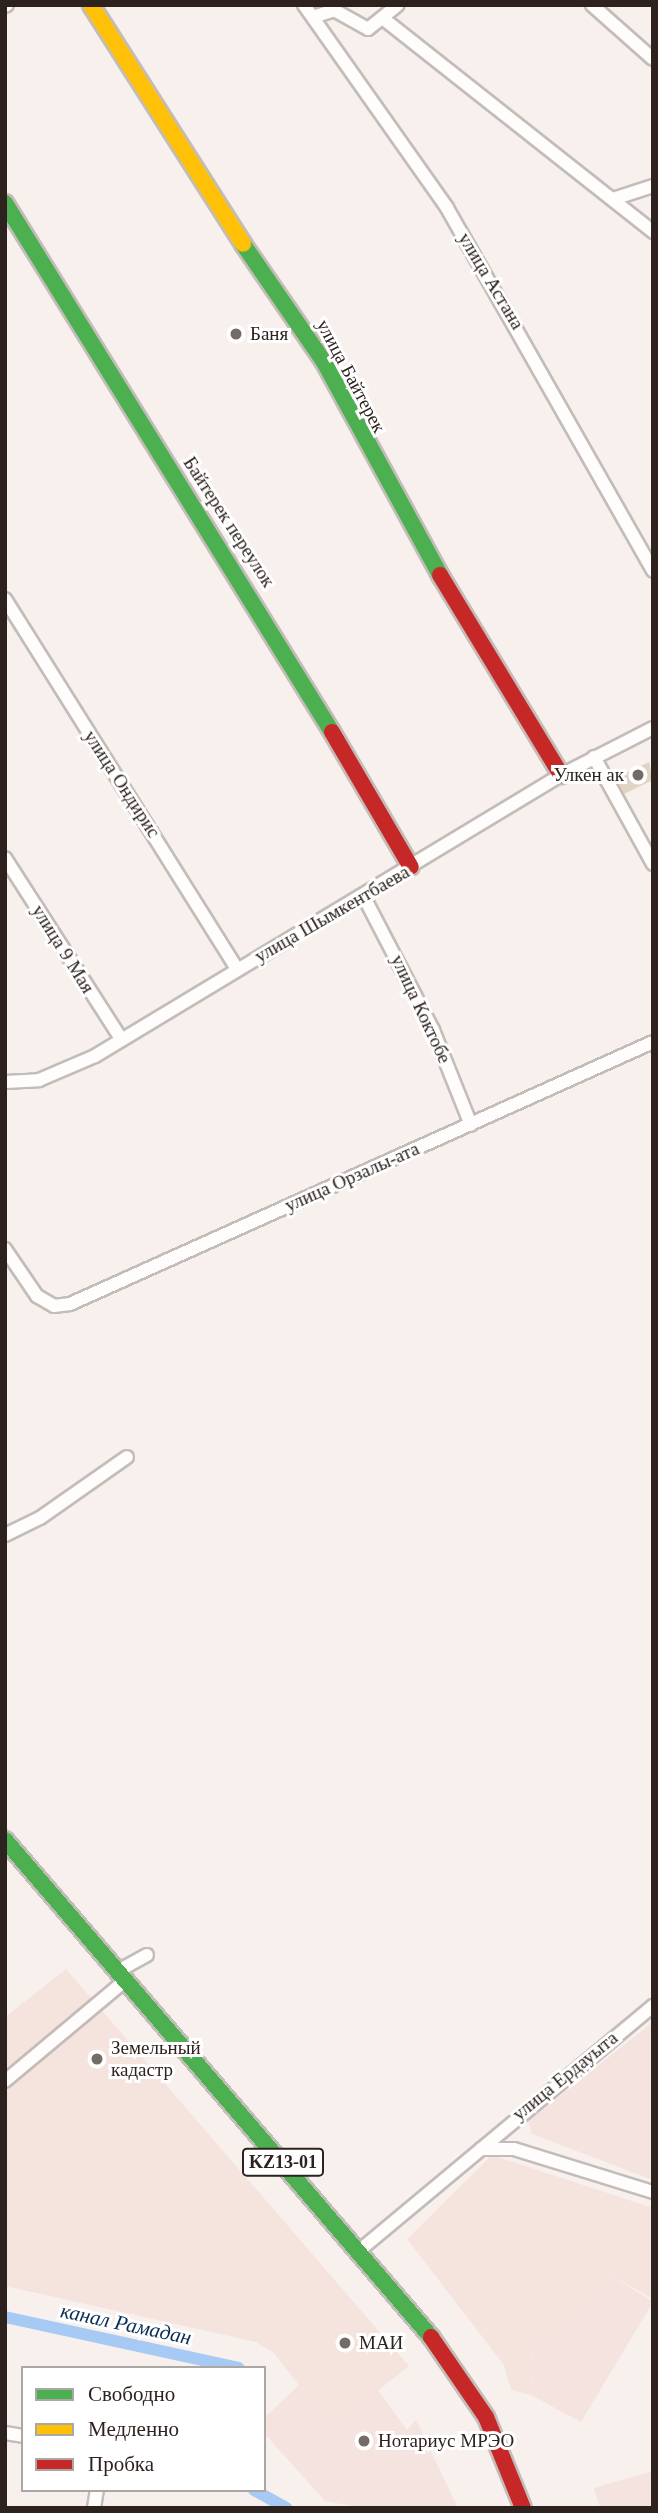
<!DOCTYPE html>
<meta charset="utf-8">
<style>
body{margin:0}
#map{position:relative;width:658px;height:2513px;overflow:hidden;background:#f7f0ed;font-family:Georgia,serif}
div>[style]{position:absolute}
.commercial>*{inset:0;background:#f5e3df}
.built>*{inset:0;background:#f5e4de}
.canal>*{height:12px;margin:-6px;padding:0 6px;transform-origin:6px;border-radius:6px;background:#a7caf5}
.building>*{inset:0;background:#e2d4c5}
.roads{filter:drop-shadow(2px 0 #c4bcb9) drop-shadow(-2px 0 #c4bcb9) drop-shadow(0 2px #c4bcb9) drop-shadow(0 -2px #c4bcb9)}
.street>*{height:12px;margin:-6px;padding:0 6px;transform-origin:6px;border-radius:6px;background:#fefdfc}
.fast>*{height:16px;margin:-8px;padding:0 8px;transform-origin:8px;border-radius:8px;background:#4caf50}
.slow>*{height:16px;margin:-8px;padding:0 8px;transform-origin:8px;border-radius:8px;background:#ffc107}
.jam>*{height:16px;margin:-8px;padding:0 8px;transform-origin:8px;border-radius:8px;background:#c62828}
.dots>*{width:19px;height:19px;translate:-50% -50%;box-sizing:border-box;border:4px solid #fff;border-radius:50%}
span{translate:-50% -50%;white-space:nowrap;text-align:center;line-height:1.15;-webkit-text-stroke:6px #fff;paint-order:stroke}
.shield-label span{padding:2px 5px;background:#fff;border:2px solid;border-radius:5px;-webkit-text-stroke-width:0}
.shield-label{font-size:18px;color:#2d221e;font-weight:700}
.street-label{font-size:19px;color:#2d221e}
.poi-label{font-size:19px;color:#2d221e}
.left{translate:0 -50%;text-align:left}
.right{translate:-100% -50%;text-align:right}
.water-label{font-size:21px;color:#0a2d55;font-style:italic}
.frame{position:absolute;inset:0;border:7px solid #2d221e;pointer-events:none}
.legend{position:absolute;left:21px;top:2366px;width:245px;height:126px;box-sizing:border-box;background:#fff;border:2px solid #aba7a5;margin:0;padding:9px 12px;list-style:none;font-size:21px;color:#2d221e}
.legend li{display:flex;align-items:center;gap:14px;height:35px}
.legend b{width:35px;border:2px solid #aba7a5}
</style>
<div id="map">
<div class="commercial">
<div style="clip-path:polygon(653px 2022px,653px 2180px,532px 2134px,528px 2121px)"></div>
<div style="clip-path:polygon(611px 2275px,653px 2302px,581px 2422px,531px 2395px,533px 2345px,559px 2339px)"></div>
<div style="clip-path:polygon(299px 2385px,331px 2427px,378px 2390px,407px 2430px,416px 2420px,458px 2508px,363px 2508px,325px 2501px,264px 2433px,264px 2418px)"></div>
<div style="clip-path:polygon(653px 2471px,653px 2508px,600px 2508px,594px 2488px)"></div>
</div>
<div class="built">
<div style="clip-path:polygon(66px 1969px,409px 2366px,331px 2427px,274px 2353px,256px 2342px,5px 2286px,5px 2017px)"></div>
<div style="clip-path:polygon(492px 2155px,653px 2208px,653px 2299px,611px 2275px,559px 2339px,533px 2345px,531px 2395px,511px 2390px,504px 2365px,407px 2239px)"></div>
</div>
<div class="canal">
<div style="left:5px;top:2317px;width:239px;rotate:12.3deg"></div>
<div style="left:254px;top:2490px;width:37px;rotate:29deg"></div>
</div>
<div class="building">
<div style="clip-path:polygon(649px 762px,653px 780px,624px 794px,616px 778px)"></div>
</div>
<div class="roads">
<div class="street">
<div style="left:304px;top:5px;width:248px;rotate:54.8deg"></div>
<div style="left:447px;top:208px;width:417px;rotate:60.4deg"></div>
<div style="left:592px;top:5px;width:81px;rotate:41.5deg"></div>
<div style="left:5px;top:6px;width:2px;rotate:-27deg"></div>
<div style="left:313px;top:17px;width:22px;rotate:-18deg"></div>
<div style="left:334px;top:10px;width:39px;rotate:29deg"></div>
<div style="left:368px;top:29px;width:38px;rotate:-39deg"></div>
<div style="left:385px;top:20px;width:342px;rotate:38.3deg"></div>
<div style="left:613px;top:199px;width:42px;rotate:-18deg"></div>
<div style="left:5px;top:599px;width:437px;rotate:57.9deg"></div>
<div style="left:594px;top:757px;width:122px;rotate:61.1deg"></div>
<div style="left:5px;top:858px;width:216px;rotate:57.3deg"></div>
<div style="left:363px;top:895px;width:152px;rotate:62.6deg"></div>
<div style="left:433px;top:1030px;width:102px;rotate:68.2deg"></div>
<div style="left:5px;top:1082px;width:34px;rotate:-3deg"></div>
<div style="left:39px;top:1080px;width:61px;rotate:-23.2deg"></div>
<div style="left:95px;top:1056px;width:544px;rotate:-31.09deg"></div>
<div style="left:561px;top:775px;width:103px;rotate:-27.1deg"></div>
<div style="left:5px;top:1249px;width:57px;rotate:55.8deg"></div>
<div style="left:37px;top:1296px;width:20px;rotate:30deg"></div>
<div style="left:54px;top:1306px;width:16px;rotate:-7deg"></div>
<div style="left:70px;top:1304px;width:639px;rotate:-24.2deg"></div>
<div style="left:5px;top:1535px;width:39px;rotate:-26deg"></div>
<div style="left:40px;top:1518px;width:106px;rotate:-35deg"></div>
<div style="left:118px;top:1971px;width:33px;rotate:-29deg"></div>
<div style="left:5px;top:2081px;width:158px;rotate:-39.9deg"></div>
<div style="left:481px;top:2149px;width:33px"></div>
<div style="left:514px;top:2149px;width:145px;rotate:17.2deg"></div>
<div style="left:360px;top:2250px;width:381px;rotate:-39.8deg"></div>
<div style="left:5px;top:2433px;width:18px;rotate:9deg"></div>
<div style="left:94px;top:2508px;width:18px;rotate:-81deg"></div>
</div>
<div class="fast">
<div style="left:5px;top:203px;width:622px;rotate:58.28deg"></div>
<div style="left:243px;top:244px;width:143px;rotate:55.5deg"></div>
<div style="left:324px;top:362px;width:243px;rotate:61.4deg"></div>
<div style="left:5px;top:1840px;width:655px;rotate:49.4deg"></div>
</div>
<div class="slow">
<div style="left:91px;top:5px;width:283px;rotate:57.5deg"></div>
</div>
<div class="jam">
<div style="left:440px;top:575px;width:234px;rotate:58.8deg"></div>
<div style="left:332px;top:732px;width:156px;rotate:59.7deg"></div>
<div style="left:431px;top:2337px;width:97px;rotate:55.5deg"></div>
<div style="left:486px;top:2417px;width:98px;rotate:67.9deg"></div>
</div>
</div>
<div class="dots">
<div style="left:236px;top:334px;background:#746a66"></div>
<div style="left:638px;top:775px;background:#746a66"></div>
<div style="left:97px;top:2059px;background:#746a66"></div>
<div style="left:345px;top:2343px;background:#746a66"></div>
<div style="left:364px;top:2441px;background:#746a66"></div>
</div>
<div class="shield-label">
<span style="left:283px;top:2162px">KZ13-01</span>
</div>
<div class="street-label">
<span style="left:491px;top:281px;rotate:59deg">улица Астана</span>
<span style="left:351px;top:376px;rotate:62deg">улица Байтерек</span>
<span style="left:229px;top:522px;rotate:57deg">Байтерек переулок</span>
<span style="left:122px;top:784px;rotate:57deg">улица Ондирис</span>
<span style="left:332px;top:914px;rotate:-30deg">улица Шымкентбаева</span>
<span style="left:63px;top:949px;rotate:58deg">улица 9 Мая</span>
<span style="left:421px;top:1009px;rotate:65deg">улица Коктобе</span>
<span style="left:352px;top:1177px;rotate:-24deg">улица Орзалы-ата</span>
<span style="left:565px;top:2076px;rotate:-39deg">улица Ердауыта</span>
</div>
<div class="poi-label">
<span class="left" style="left:250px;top:334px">Баня</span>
<span class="right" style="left:624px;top:775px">Улкен ак</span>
<span class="left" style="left:111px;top:2059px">Земельный<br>кадастр</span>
<span class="left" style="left:359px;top:2343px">МАИ</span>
<span class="left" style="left:378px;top:2441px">Нотариус МРЭО</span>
</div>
<div class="water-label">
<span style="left:126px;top:2324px;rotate:12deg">канал Рамадан</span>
</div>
<div class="frame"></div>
<ul class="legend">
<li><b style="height:9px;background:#4caf50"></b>Свободно</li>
<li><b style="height:9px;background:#ffc107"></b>Медленно</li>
<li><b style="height:9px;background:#c62828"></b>Пробка</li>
</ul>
</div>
